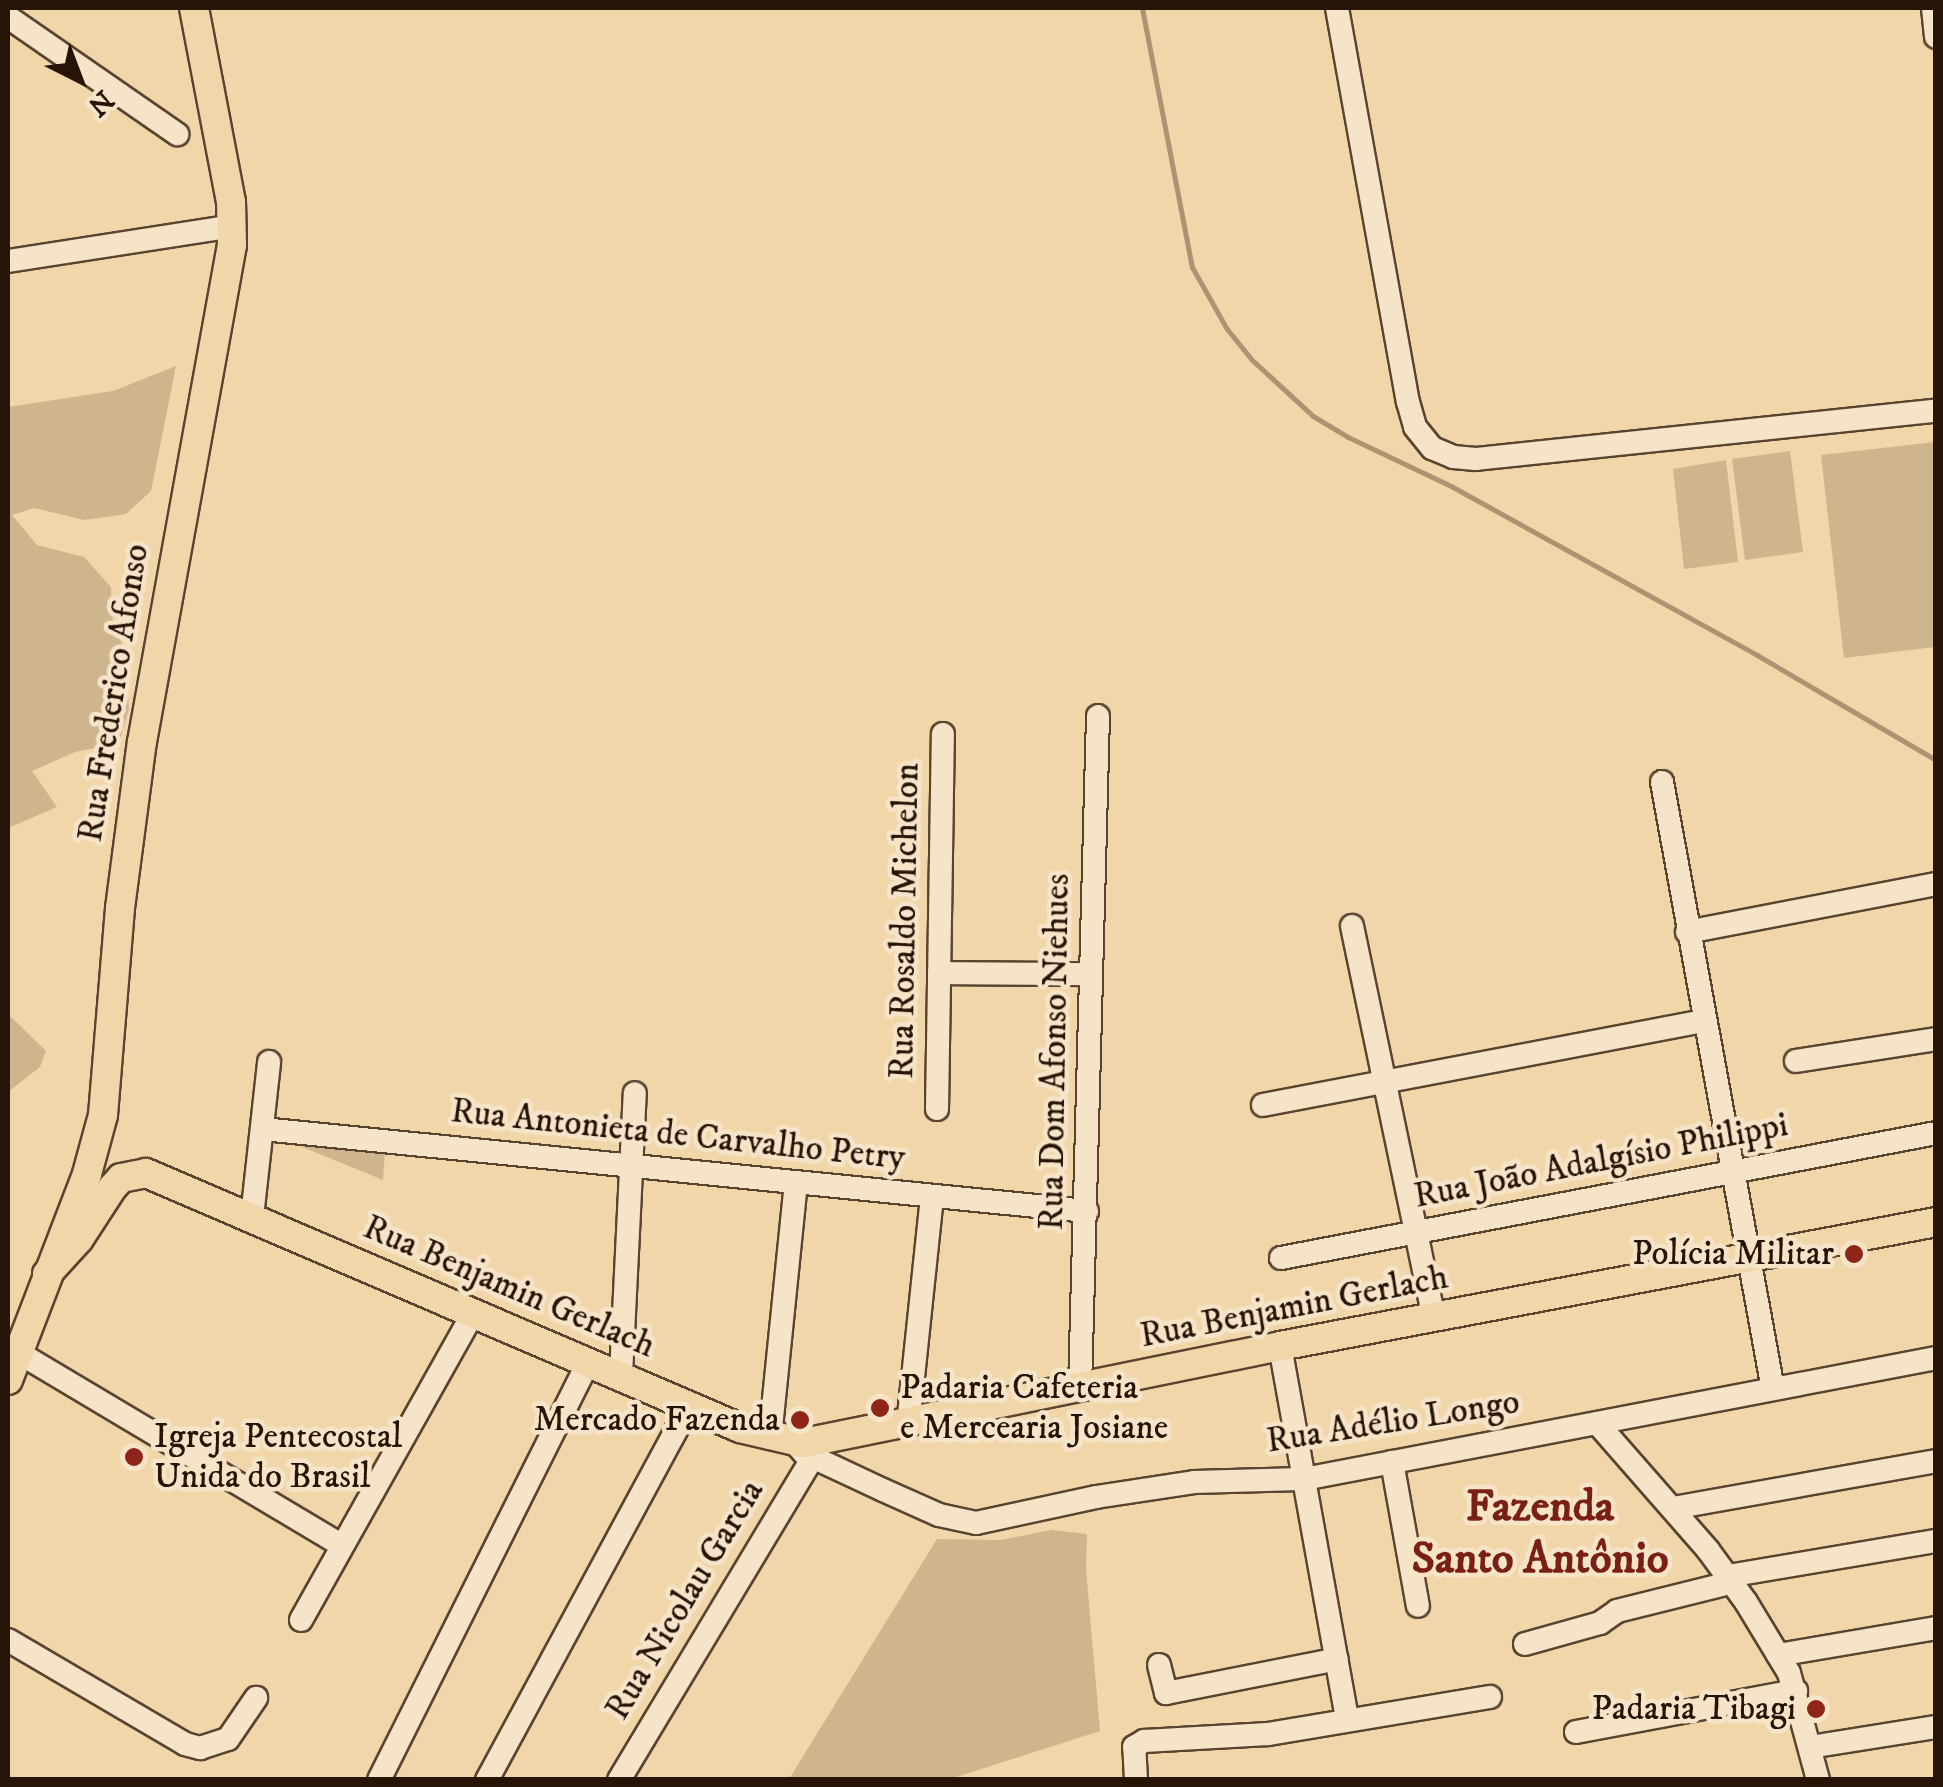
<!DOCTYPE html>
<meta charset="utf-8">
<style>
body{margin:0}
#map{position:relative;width:1943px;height:1787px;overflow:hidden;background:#f1d6aa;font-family:"IM FELL DW Pica",serif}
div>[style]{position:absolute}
.green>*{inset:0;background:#ceb58e}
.stream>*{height:5px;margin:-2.5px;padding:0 2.5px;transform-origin:2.5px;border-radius:2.5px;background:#ac9473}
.roads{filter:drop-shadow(2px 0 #594430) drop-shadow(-2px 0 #594430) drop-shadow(0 2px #594430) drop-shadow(0 -2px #594430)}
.minor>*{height:22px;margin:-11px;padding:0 11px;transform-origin:11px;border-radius:11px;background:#f6e4c8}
.major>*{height:28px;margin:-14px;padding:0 14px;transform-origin:14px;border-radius:14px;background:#f1d6aa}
.dots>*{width:28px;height:28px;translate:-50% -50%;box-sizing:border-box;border:5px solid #f6e4c8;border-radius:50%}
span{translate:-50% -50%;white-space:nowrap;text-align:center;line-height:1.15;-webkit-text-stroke:9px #f6e4c8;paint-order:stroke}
.street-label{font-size:35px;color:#261407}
.poi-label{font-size:35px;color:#261407}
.right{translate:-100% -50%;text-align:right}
.left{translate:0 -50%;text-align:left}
.district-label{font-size:45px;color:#7a1f14;font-weight:700}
.frame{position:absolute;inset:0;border:10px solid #261407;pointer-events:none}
.north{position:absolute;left:30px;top:30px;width:100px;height:100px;-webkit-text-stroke:8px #f6e4c8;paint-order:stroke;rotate:138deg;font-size:28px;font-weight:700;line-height:40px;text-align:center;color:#261407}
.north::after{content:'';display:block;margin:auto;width:35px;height:45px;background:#261407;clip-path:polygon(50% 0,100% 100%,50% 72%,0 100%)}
</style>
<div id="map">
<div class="green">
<div style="clip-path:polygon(176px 366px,151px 491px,126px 514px,84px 520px,34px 508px,12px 515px,37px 545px,84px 557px,111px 587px,113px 625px,125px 650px,129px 709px,119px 743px,75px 752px,32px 771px,57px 807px,8px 828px,8px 407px,113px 391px)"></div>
<div style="clip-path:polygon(1935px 442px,1935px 647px,1844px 658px,1821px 455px)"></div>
<div style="clip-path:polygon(1790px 451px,1803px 552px,1745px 560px,1732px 459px)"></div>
<div style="clip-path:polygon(1726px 460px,1738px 562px,1684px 569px,1673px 469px)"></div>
<div style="clip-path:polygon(8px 1014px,46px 1051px,40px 1067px,8px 1092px)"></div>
<div style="clip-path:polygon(283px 1139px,385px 1152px,383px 1180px)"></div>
<div style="clip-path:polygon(1051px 1530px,1087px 1534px,1086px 1569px,1100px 1731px,950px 1779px,789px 1779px,937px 1539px,1001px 1540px)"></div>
</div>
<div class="stream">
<div style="left:1142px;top:8px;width:264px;rotate:79.1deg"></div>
<div style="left:1192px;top:267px;width:71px;rotate:60.6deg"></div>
<div style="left:1227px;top:329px;width:38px;rotate:51deg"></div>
<div style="left:1251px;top:359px;width:84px;rotate:42.6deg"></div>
<div style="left:1313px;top:416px;width:41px;rotate:31deg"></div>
<div style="left:1348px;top:437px;width:114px;rotate:25.4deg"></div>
<div style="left:1451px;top:486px;width:350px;rotate:28.9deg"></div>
<div style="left:1757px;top:655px;width:208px;rotate:30.4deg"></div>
</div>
<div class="roads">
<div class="minor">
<div style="left:1337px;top:8px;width:400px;rotate:79.8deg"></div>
<div style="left:1408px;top:402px;width:26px;rotate:74deg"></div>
<div style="left:1415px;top:427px;width:27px;rotate:51deg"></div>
<div style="left:1432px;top:448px;width:23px;rotate:23deg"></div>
<div style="left:1453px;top:457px;width:23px;rotate:5deg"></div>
<div style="left:1476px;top:459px;width:462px;rotate:-6deg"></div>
<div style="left:1933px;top:8px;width:29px;rotate:84deg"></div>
<div style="left:8px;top:17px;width:206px;rotate:34.7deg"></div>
<div style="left:8px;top:261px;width:228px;rotate:-8.8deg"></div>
<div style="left:1662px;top:782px;width:617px;rotate:79.64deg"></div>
<div style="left:1352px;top:926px;width:400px;rotate:78.2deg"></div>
<div style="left:1687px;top:932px;width:254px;rotate:-10.9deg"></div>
<div style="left:939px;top:973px;width:152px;rotate:0.4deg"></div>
<div style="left:1796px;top:1061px;width:142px;rotate:-8.9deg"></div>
<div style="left:1263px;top:1105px;width:448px;rotate:-10.8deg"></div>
<div style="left:937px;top:1109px;width:375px;rotate:-89.1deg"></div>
<div style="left:262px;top:1129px;width:829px;rotate:5.68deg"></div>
<div style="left:252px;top:1217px;width:156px;rotate:-83.7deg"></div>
<div style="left:1281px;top:1258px;width:667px;rotate:-10.8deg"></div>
<div style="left:1280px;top:1346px;width:378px;rotate:79.8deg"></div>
<div style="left:19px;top:1353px;width:375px;rotate:30.8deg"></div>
<div style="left:621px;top:1375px;width:282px;rotate:-87.2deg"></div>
<div style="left:1080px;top:1389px;width:673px;rotate:-88.47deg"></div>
<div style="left:1597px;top:1423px;width:169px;rotate:48.8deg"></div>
<div style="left:1708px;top:1550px;width:64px;rotate:53.8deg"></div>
<div style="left:1746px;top:1602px;width:83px;rotate:58.8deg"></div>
<div style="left:1789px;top:1673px;width:111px;rotate:74.8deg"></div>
<div style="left:908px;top:1425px;width:230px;rotate:-84deg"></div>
<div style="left:770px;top:1438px;width:257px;rotate:-84.2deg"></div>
<div style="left:794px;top:1442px;width:15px;rotate:48deg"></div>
<div style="left:804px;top:1453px;width:87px;rotate:25.1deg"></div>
<div style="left:883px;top:1490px;width:61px;rotate:24.1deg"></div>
<div style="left:939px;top:1515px;width:38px;rotate:12deg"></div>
<div style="left:976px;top:1523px;width:123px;rotate:-12.2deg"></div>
<div style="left:1096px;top:1497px;width:99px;rotate:-8.7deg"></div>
<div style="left:1194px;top:1482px;width:110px;rotate:-1.6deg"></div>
<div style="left:1304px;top:1479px;width:643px;rotate:-10.84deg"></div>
<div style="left:1392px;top:1462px;width:146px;rotate:79.8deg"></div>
<div style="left:1673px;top:1508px;width:267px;rotate:-10.1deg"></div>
<div style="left:1728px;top:1576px;width:211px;rotate:-9.6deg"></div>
<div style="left:301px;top:1620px;width:351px;rotate:-60.7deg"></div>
<div style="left:8px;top:1640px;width:205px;rotate:30.4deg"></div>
<div style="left:185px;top:1744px;width:16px;rotate:15deg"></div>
<div style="left:200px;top:1748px;width:29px;rotate:-18deg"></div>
<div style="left:228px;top:1739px;width:50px;rotate:-55.7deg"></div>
<div style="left:1525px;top:1644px;width:78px;rotate:-15.6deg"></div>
<div style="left:1600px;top:1623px;width:21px;rotate:-35deg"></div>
<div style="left:1617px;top:1611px;width:120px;rotate:-14deg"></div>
<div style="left:1778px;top:1655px;width:160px;rotate:-9.7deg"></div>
<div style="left:1159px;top:1665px;width:29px;rotate:76deg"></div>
<div style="left:1166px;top:1693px;width:174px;rotate:-11.2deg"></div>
<div style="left:1576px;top:1732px;width:224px;rotate:-10.6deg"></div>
<div style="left:1810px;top:1747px;width:128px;rotate:-9deg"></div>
<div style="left:379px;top:1780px;width:467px;rotate:-63.4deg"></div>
<div style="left:487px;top:1780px;width:426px;rotate:-61.6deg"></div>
<div style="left:619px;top:1780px;width:377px;rotate:-59deg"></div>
<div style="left:1136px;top:1780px;width:33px;rotate:-93deg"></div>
<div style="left:1134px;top:1747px;width:12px;rotate:-31deg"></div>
<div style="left:1144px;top:1741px;width:124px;rotate:-3.2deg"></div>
<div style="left:1268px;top:1734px;width:225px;rotate:-9.5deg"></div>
</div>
<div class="major">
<div style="left:47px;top:1274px;width:47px;rotate:-47.6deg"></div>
<div style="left:79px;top:1239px;width:61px;rotate:-57.1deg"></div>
<div style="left:112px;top:1188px;width:13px;rotate:-48deg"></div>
<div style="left:121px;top:1178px;width:25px;rotate:-11deg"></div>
<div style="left:146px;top:1173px;width:646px;rotate:23.23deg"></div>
<div style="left:740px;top:1428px;width:66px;rotate:13.2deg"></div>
<div style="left:804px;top:1443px;width:486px;rotate:-11.5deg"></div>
<div style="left:1280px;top:1346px;width:668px;rotate:-10.7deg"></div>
<div style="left:8px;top:1380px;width:221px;rotate:-69deg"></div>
<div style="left:87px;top:1174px;width:61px;rotate:-74.8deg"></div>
<div style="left:103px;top:1115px;width:208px;rotate:-85.3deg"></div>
<div style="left:120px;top:908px;width:167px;rotate:-82.5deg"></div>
<div style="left:142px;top:742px;width:505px;rotate:-79.74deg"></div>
<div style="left:232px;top:245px;width:43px;rotate:-91.3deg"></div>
<div style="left:231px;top:202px;width:197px;rotate:-100.8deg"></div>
</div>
</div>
<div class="dots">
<div style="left:1854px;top:1254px;background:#8f2418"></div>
<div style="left:880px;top:1408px;background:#8f2418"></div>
<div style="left:800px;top:1420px;background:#8f2418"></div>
<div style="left:134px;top:1457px;background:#8f2418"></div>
<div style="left:1816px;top:1709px;background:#8f2418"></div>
</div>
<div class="street-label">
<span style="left:114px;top:693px;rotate:-81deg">Rua Frederico Afonso</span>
<span style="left:905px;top:921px;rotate:-89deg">Rua Rosaldo Michelon</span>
<span style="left:1055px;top:1052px;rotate:-89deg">Rua Dom Afonso Niehues</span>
<span style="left:678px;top:1135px;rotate:6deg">Rua Antonieta de Carvalho Petry</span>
<span style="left:1601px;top:1161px;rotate:-11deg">Rua João Adalgísio Philippi</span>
<span style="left:509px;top:1287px;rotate:23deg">Rua Benjamin Gerlach</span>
<span style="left:1294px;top:1307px;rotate:-11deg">Rua Benjamin Gerlach</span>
<span style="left:1393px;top:1422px;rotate:-9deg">Rua Adélio Longo</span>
<span style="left:685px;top:1600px;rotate:-59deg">Rua Nicolau Garcia</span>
</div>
<div class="poi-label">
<span class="right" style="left:1834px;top:1254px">Polícia Militar</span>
<span class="left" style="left:900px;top:1408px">Padaria Cafeteria<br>e Mercearia Josiane</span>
<span class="right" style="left:780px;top:1420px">Mercado Fazenda</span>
<span class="left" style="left:154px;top:1457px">Igreja Pentecostal<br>Unida do Brasil</span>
<span class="right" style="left:1796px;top:1709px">Padaria Tibagi</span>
</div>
<div class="district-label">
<span style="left:1540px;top:1534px">Fazenda<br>Santo Antônio</span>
</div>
<div class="frame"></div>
<div class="north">N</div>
</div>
